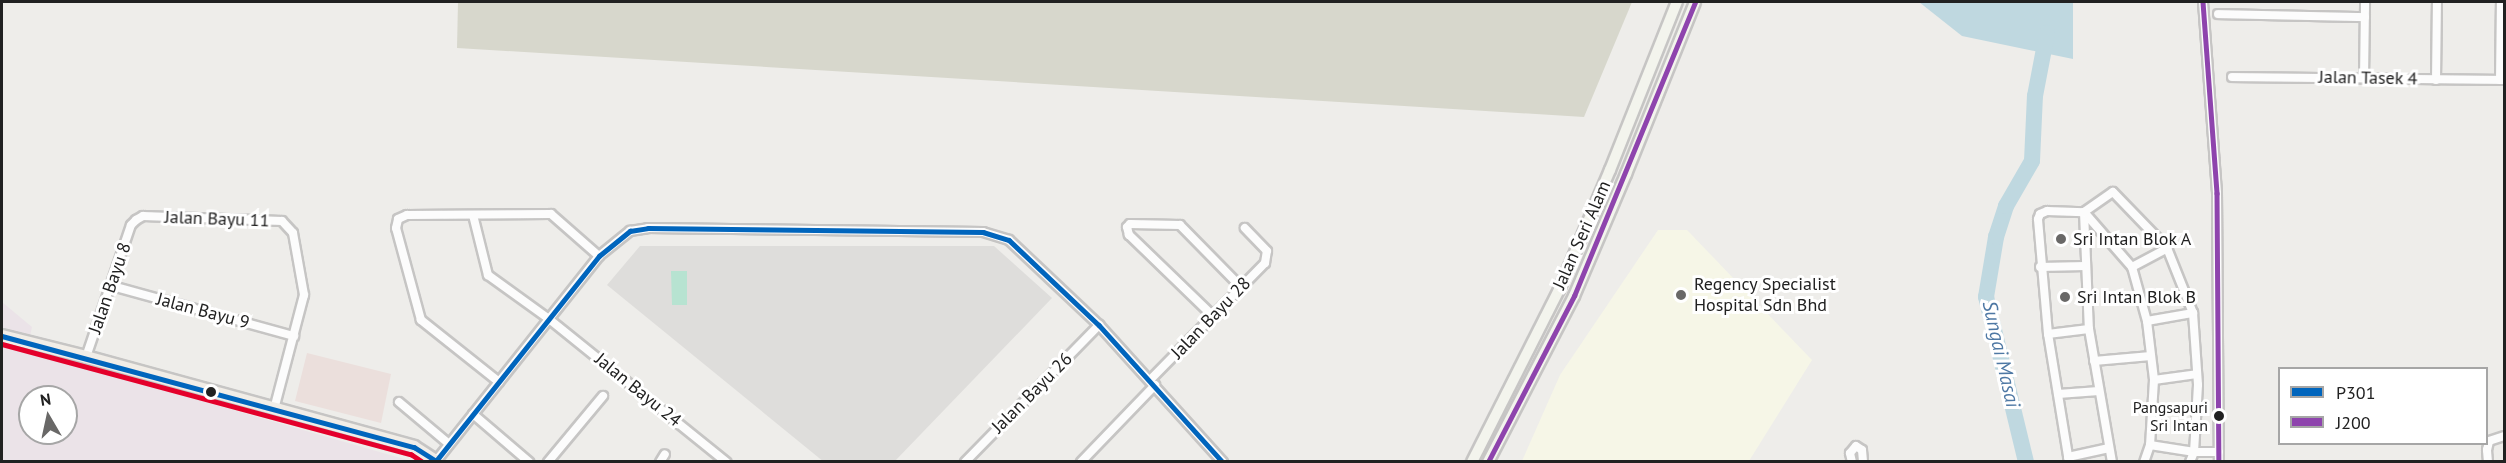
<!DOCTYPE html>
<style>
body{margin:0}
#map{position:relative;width:2506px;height:463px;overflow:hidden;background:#eeedea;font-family:"PT Sans",sans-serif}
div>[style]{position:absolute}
.residential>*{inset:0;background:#dedddb}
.commercial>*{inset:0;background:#ebdfdc}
.industrial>*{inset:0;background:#ebe3e8}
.education>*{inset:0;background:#f6f6e7}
.construction>*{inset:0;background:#d7d7cc}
.pitch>*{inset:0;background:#b7e3d1}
.water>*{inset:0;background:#bfd8e0}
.river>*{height:16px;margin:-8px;padding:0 8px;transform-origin:8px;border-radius:8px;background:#bfd8e0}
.roads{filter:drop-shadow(2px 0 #c6c5c4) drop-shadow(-2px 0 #c6c5c4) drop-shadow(0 2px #c6c5c4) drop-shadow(0 -2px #c6c5c4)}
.minor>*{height:8px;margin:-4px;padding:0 4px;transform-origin:4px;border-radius:4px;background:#fcfcfc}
.secondary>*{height:10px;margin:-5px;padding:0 5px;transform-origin:5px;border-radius:5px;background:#f3f4ed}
.primary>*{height:12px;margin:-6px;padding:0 6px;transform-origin:6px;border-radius:6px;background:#f1ede7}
.bus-1>*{height:4.5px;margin:-2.25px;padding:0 2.25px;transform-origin:2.25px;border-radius:2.25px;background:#0065bd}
.bus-2>*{height:4.5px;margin:-2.25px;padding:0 2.25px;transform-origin:2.25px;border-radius:2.25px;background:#8e44ad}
.bus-3>*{height:4.5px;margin:-2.25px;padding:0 2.25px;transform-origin:2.25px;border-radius:2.25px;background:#e4002b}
.dots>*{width:16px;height:16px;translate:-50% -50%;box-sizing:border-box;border:3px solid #fff;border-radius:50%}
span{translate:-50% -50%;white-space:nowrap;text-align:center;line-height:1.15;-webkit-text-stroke:6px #fff;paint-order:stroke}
.bus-label{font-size:16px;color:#212121}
.right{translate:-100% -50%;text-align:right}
.street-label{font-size:18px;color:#212121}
.poi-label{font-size:18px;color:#212121}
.left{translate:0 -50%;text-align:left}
.water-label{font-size:20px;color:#4e78a4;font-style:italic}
.frame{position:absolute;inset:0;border:3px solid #212121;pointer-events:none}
.legend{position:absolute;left:2278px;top:367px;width:210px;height:78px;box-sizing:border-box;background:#fff;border:2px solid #a6a6a6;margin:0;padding:8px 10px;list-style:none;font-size:18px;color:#212121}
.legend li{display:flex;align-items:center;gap:12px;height:30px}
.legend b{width:30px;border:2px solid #a6a6a6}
.north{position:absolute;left:18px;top:385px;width:60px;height:60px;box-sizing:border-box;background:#fff;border:2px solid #a6a6a6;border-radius:50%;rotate:351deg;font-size:16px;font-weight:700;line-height:24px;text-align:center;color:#212121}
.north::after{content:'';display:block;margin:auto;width:21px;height:27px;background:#696867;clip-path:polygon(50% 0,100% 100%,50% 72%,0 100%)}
</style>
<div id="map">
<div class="residential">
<div style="clip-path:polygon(640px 246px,994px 246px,1052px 298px,895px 461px,824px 462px,607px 285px)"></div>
</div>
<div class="commercial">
<div style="clip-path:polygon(307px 353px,391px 374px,381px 423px,295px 401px)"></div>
</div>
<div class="industrial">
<div style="clip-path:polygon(evenodd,2px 302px,32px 327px,27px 351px,411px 461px,2px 461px,2px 302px,30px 397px,66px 397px,66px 433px,30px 433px,30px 397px)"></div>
</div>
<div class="education">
<div style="clip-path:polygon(1658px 230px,1687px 230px,1812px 360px,1749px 461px,1522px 461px,1560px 375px)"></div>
</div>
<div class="construction">
<div style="clip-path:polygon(458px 2px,1632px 2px,1584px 117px,457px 48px)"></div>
</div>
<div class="pitch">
<div style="clip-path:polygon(671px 271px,687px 271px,687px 305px,672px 305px)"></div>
</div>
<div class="water">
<div style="clip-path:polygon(1919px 2px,2073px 2px,2073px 59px,1962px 36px)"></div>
</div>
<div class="river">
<div style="left:2026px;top:462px;width:170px;rotate:-103.6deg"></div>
<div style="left:1986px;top:297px;width:61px;rotate:-80.5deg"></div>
<div style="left:1996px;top:237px;width:33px;rotate:-72deg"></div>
<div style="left:2006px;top:206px;width:52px;rotate:-60deg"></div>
<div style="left:2032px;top:161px;width:65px;rotate:-87.4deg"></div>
<div style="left:2035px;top:96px;width:64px;rotate:-79.2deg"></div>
</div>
<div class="roads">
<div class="minor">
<div style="left:2203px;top:2px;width:192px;rotate:85.8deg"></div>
<div style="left:2217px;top:193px;width:269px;rotate:89.6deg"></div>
<div style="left:2218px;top:14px;width:147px;rotate:1.2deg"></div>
<div style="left:2232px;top:77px;width:272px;rotate:0.6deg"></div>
<div style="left:2364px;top:78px;width:76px;rotate:-89.2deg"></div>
<div style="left:2436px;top:80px;width:78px;rotate:-89.3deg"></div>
<div style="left:2500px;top:80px;width:78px;rotate:-89.3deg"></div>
<div style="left:2084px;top:212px;width:73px;rotate:48.9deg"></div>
<div style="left:2132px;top:267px;width:56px;rotate:74.5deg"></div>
<div style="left:2147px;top:321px;width:59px;rotate:83.2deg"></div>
<div style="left:2154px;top:380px;width:65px;rotate:93.5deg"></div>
<div style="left:2150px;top:445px;width:18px;rotate:109deg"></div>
<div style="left:2084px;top:212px;width:117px;rotate:87.6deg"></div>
<div style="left:2089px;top:329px;width:135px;rotate:80.2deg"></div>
<div style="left:473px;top:215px;width:62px;rotate:76deg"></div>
<div style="left:488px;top:275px;width:75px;rotate:35.8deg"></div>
<div style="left:549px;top:319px;width:228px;rotate:38.9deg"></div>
<div style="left:2040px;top:267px;width:46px;rotate:-1.2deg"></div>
<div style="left:2132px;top:267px;width:40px;rotate:-28deg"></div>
<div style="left:112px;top:286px;width:189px;rotate:15.4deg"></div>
<div style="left:1213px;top:316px;width:117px;rotate:-136deg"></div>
<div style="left:1129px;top:235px;width:8px;rotate:-104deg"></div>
<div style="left:1127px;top:227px;width:4px;rotate:-45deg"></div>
<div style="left:1130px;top:224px;width:50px;rotate:1.1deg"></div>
<div style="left:1180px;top:225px;width:87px;rotate:45.5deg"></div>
<div style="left:2147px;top:321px;width:47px;rotate:-9.9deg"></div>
<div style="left:2048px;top:334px;width:41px;rotate:-7deg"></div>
<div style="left:86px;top:357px;width:139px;rotate:-71.2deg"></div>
<div style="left:131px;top:225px;width:7px;rotate:-45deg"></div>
<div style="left:136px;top:220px;width:8px;rotate:-30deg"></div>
<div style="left:143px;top:216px;width:139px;rotate:2.1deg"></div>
<div style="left:282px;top:221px;width:16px;rotate:47deg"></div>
<div style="left:293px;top:233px;width:63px;rotate:79.9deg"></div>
<div style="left:304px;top:295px;width:118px;rotate:104.7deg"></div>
<div style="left:2094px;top:361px;width:57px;rotate:-5deg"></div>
<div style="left:1150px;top:380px;width:164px;rotate:-45.5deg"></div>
<div style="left:1265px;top:263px;width:12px;rotate:-81deg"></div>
<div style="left:1267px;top:251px;width:32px;rotate:-134deg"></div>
<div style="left:2154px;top:380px;width:43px;rotate:-7.9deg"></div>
<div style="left:499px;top:382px;width:100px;rotate:-141.5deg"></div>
<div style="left:421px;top:320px;width:95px;rotate:-105.2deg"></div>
<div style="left:396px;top:228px;width:9px;rotate:-77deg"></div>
<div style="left:398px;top:219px;width:10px;rotate:-24deg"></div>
<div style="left:407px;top:215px;width:144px;rotate:-0.4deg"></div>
<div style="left:551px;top:214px;width:64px;rotate:41.2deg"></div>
<div style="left:2058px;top:394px;width:41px;rotate:-4.2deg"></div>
<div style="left:399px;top:402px;width:65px;rotate:40deg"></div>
<div style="left:473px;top:414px;width:74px;rotate:40.6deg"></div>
<div style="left:2150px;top:445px;width:45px;rotate:9deg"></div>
<div style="left:2194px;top:452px;width:25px"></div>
<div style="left:2068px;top:457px;width:42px;rotate:-12.4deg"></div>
<div style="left:436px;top:461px;width:262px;rotate:-51.5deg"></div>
<div style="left:599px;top:256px;width:40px;rotate:-39deg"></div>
<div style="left:630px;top:231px;width:18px;rotate:-9deg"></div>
<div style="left:648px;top:228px;width:335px;rotate:0.7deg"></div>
<div style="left:983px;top:232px;width:27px;rotate:17deg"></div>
<div style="left:1009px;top:240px;width:124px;rotate:43.4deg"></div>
<div style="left:1099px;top:325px;width:185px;rotate:47.9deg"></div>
<div style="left:548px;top:462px;width:86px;rotate:-50.2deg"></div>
<div style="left:660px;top:462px;width:9px;rotate:-58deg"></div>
<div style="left:965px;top:462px;width:192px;rotate:-45.6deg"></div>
<div style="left:1081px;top:462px;width:107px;rotate:-46.1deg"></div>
<div style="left:1852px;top:462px;width:9px;rotate:-103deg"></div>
<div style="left:1850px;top:453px;width:9px;rotate:-49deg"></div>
<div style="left:1856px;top:446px;width:7px;rotate:34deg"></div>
<div style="left:1862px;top:450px;width:12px;rotate:85deg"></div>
<div style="left:2069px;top:462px;width:130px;rotate:-99.3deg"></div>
<div style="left:2048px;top:334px;width:115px;rotate:-95deg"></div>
<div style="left:2038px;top:219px;width:5px;rotate:-68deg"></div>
<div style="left:2040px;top:214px;width:8px;rotate:-23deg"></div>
<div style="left:2047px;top:211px;width:37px;rotate:2deg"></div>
<div style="left:2084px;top:212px;width:35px;rotate:-35deg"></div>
<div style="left:2113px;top:192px;width:78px;rotate:46deg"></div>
<div style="left:2167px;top:248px;width:70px;rotate:68.2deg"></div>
<div style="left:2193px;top:313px;width:72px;rotate:86deg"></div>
<div style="left:2198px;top:385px;width:67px;rotate:93.4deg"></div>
<div style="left:2194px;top:452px;width:11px;rotate:112deg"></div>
<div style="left:2488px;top:462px;width:12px;rotate:-95deg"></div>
<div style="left:2487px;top:450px;width:9px;rotate:-77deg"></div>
<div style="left:2489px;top:441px;width:16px;rotate:-18deg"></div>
</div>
<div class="secondary">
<div style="left:1472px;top:462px;width:193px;rotate:-63.2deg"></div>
<div style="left:1559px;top:290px;width:130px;rotate:-67deg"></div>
<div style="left:1610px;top:170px;width:181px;rotate:-68.3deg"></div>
<div style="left:1488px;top:462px;width:187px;rotate:-62.6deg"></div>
<div style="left:1574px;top:296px;width:133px;rotate:-66.9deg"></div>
<div style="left:1626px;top:174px;width:185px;rotate:-68.1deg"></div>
</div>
<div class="primary">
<div style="left:2px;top:336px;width:87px;rotate:14deg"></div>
<div style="left:86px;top:357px;width:340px;rotate:15.3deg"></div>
<div style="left:414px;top:447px;width:27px;rotate:33deg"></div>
</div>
</div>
<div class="bus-1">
<div style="left:2px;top:336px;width:427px;rotate:15.1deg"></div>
<div style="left:414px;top:447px;width:26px;rotate:32deg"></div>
<div style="left:436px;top:461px;width:262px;rotate:-51.5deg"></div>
<div style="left:599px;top:256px;width:40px;rotate:-39deg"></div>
<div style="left:630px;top:231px;width:18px;rotate:-9deg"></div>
<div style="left:648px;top:228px;width:335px;rotate:0.7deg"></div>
<div style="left:983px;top:232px;width:27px;rotate:17deg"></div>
<div style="left:1009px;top:240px;width:124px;rotate:43.4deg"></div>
<div style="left:1099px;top:325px;width:185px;rotate:47.9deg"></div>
</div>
<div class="bus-2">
<div style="left:2203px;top:2px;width:192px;rotate:85.8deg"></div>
<div style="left:2217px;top:193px;width:269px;rotate:89.6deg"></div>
<div style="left:1488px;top:462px;width:187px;rotate:-62.6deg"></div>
<div style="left:1574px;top:296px;width:318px;rotate:-67.6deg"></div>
</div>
<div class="bus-3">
<div style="left:2px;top:344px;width:424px;rotate:15.1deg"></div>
<div style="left:411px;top:454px;width:14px;rotate:34deg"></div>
</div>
<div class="dots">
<div style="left:2061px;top:239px;background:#696867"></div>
<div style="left:1681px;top:295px;background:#696867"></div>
<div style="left:2065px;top:297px;background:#696867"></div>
<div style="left:211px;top:392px;background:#212121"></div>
<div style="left:2219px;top:416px;background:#212121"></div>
</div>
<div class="bus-label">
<span class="right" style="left:2208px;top:416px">Pangsapuri<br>Sri Intan</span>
</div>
<div class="street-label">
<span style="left:2368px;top:78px;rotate:1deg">Jalan Tasek 4</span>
<span style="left:217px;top:219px;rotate:2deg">Jalan Bayu 11</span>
<span style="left:1582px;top:235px;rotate:-66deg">Jalan Seri Alam</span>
<span style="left:110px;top:288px;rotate:-71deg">Jalan Bayu 8</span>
<span style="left:203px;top:311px;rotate:15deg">Jalan Bayu 9</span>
<span style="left:1211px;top:318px;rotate:-46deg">Jalan Bayu 28</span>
<span style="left:638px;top:390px;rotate:39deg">Jalan Bayu 24</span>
<span style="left:1032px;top:393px;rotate:-45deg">Jalan Bayu 26</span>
</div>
<div class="poi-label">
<span class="left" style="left:2073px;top:239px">Sri Intan Blok A</span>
<span class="left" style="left:1694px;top:295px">Regency Specialist<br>Hospital Sdn Bhd</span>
<span class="left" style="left:2077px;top:297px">Sri Intan Blok B</span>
</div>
<div class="water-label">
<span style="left:2001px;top:354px;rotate:77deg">Sungai Masai</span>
</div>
<div class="frame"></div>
<ul class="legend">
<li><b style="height:8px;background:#0065bd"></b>P301</li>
<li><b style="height:8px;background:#8e44ad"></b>J200</li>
</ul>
<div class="north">N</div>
</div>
